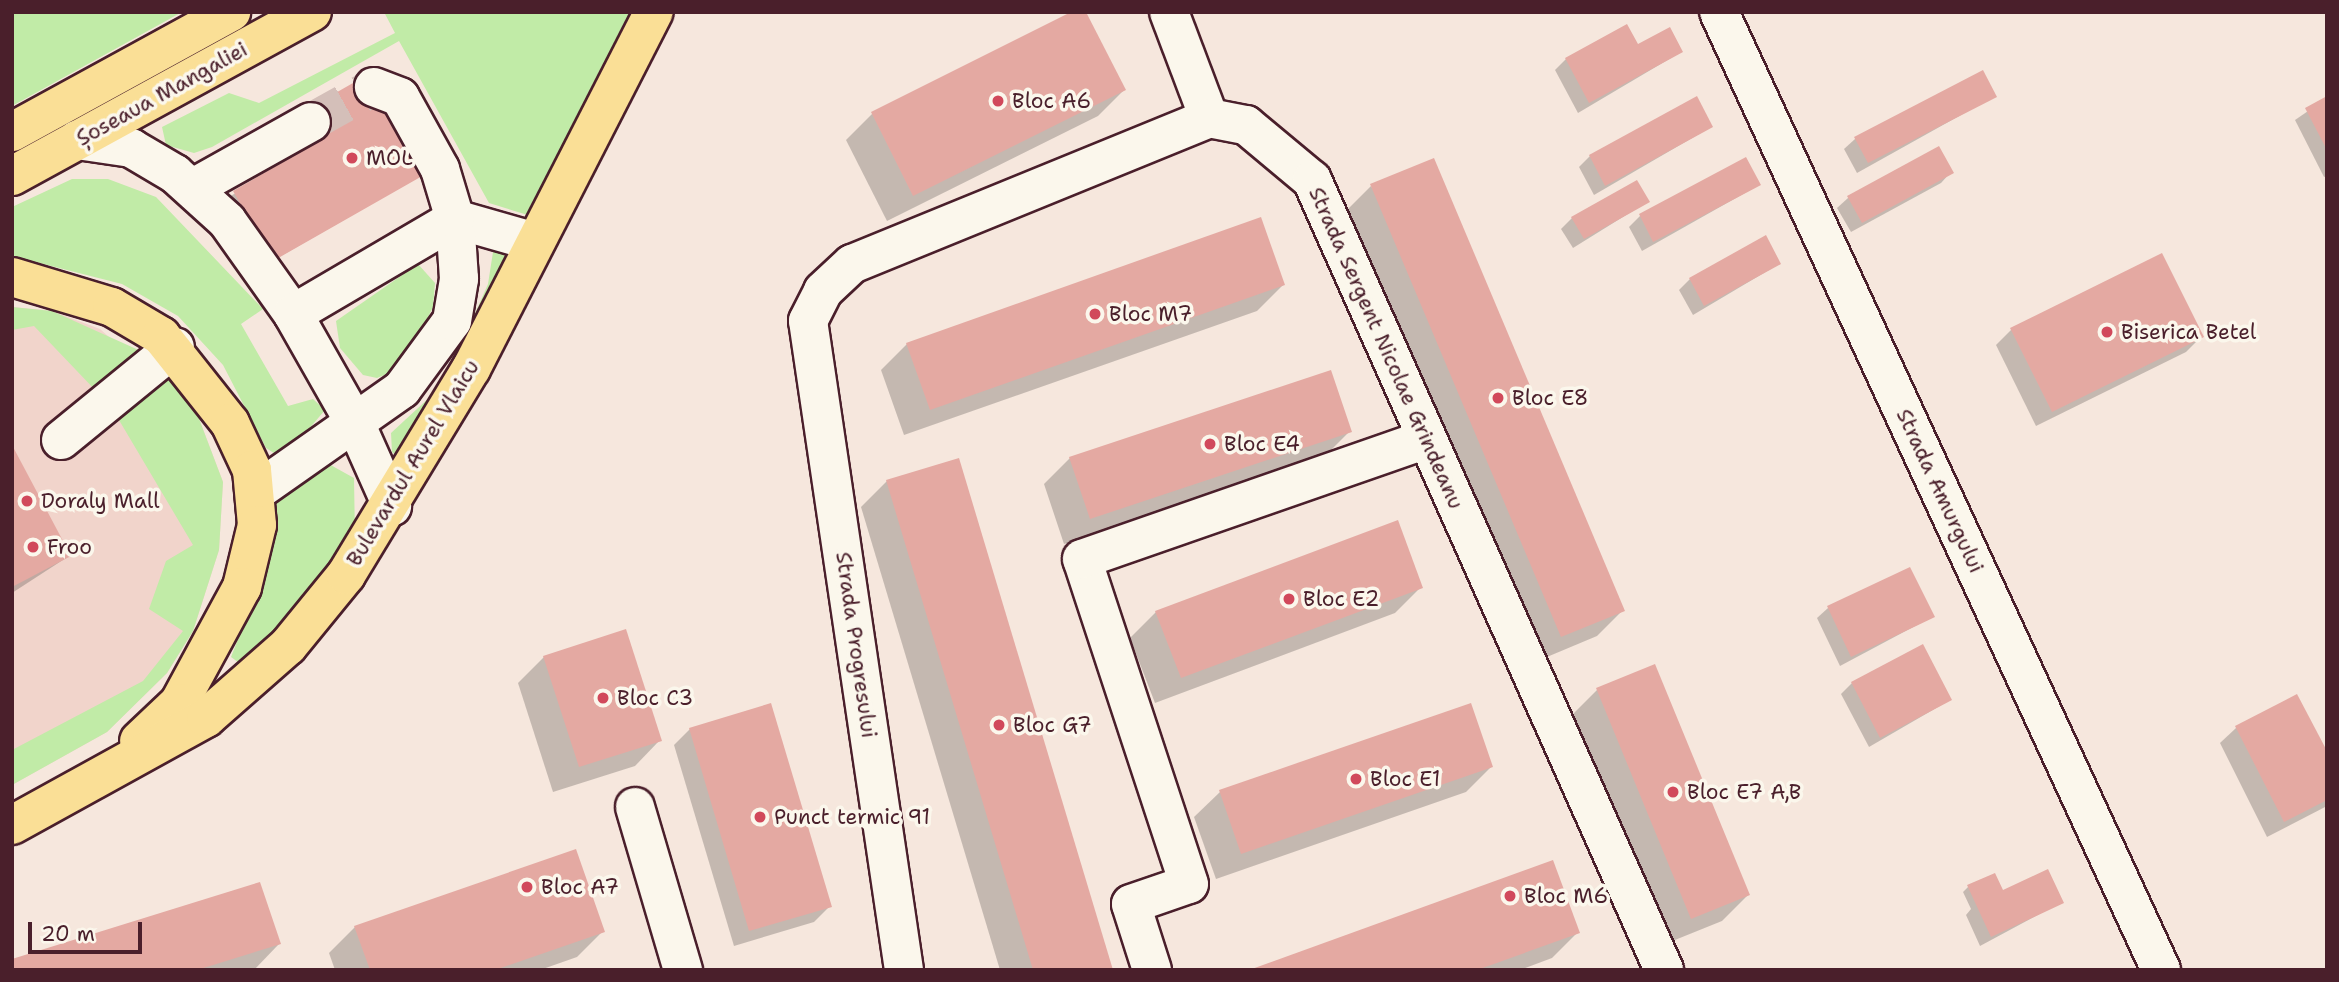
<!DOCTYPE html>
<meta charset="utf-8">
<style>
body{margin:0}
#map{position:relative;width:2339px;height:982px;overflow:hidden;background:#f6e7dd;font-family:"Shantell Sans",sans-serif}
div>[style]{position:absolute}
.built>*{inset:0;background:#f1d4cb}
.green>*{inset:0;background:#c1eba7}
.shadow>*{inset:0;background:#0003}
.building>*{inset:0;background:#e4a9a2}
.minor-tunnel>*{height:38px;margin-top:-19px;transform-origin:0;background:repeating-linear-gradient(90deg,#d4bfb9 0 38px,transparent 0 57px)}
.roads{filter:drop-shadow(2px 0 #4a1f2b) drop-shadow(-2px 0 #4a1f2b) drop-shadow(0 2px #4a1f2b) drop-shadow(0 -2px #4a1f2b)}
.minor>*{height:38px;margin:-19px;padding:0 19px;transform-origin:19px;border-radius:19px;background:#fbf7ec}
.major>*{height:38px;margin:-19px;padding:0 19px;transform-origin:19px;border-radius:19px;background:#fadf96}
.dots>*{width:19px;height:19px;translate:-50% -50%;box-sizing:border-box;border:4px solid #fbf7ec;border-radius:50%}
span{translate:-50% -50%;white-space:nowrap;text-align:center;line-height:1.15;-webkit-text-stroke:7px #fbf7ec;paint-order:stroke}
.street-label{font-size:21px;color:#4a1f2b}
.poi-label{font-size:21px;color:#4a1f2b}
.left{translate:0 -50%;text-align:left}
.frame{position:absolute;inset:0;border:14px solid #4a1f2b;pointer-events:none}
.scale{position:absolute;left:28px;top:922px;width:114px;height:32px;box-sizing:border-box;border:4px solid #4a1f2b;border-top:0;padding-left:9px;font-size:21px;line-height:24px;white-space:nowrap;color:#4a1f2b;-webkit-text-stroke:5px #fbf7ec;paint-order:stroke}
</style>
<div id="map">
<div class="built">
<div style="clip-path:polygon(12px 307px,52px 311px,100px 329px,198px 416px,223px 482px,219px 550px,193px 631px,167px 673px,107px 732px,12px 785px)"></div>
</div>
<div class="green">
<div style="clip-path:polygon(12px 12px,182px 12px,12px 106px)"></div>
<div style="clip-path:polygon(384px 12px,633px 12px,531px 216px,489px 203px,399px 41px,212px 147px,194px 153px,166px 145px,162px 127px,229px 93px,259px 103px,395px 33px)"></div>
<div style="clip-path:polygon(72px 179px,108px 179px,156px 197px,263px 309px,241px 324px,288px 406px,313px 399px,325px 410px,297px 443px,277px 455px,266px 448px,223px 365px,178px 316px,122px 284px,12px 256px,12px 207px)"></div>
<div style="clip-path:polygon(501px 249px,509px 264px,466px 359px,400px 459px,392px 452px,391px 433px,444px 384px,488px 284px,493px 252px)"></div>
<div style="clip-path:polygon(418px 264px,435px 283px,433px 307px,412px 350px,394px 371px,377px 378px,363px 375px,340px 348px,336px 321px)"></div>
<div style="clip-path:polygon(12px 307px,52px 311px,143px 352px,97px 392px,34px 326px,12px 330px)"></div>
<div style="clip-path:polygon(165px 372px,198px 416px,223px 482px,219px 550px,193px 631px,167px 673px,107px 732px,12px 785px,12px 750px,143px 681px,183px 631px,149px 609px,166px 561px,193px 545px,116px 415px)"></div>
<div style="clip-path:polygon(327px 463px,354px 478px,355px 537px,246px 668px,231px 657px,255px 596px,272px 504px)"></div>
</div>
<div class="shadow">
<div style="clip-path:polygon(1637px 47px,1681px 52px,1578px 113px,1555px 70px,1566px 59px)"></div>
<div style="clip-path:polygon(1124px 90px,1098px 116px,887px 221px,846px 140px,872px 114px)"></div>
<div style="clip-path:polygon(1995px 96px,1857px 173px,1844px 149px,1855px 139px)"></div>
<div style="clip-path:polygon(2327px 98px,2327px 176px,2324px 177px,2295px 120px)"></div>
<div style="clip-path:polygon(300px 118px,422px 175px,267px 264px,229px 197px,316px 145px)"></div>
<div style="clip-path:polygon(1711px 127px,1594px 195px,1579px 167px,1590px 156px)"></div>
<div style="clip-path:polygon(1938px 148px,1951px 172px,1941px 183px,1851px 232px,1837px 208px,1848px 198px)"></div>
<div style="clip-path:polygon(1759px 185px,1642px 251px,1629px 227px,1640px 216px)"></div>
<div style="clip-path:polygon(1371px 186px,1623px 610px,1597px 636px,1535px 662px,1345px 212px)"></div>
<div style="clip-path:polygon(1647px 202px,1573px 248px,1561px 229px,1572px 218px)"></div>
<div style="clip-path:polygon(1779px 264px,1693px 315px,1679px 290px,1690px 279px)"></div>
<div style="clip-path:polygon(1283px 285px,1257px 311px,904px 435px,881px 370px,907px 344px)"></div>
<div style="clip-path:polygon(2011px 330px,2202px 336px,2186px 352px,2036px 426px,1996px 345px)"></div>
<div style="clip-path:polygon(1350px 431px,1324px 457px,1064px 544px,1044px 484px,1070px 458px)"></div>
<div style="clip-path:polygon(12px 449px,69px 556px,12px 593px)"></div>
<div style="clip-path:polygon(887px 481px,1111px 970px,1000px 970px,861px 507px)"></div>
<div style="clip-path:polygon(1421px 587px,1395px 613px,1155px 703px,1130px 638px,1156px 612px)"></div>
<div style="clip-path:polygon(1828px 608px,1932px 617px,1840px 666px,1817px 618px)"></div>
<div style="clip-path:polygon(544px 657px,660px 740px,635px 766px,553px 792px,518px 683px)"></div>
<div style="clip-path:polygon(1654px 666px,1748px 895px,1722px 921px,1665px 944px,1571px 716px,1597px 690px)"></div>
<div style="clip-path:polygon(1852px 683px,1950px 700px,1869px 747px,1841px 694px)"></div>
<div style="clip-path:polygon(2296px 696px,2327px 755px,2327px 806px,2267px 837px,2220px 743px,2236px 728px)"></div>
<div style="clip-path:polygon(690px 729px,830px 906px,814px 922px,734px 946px,674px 745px)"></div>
<div style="clip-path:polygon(1491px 767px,1466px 792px,1216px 879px,1194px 817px,1220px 792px)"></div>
<div style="clip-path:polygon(1968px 887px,2003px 892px,2062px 902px,1980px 946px,1966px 915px,1971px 909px,1963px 892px)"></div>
<div style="clip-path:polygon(355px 927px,603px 931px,577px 957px,540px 970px,335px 970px,329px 953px)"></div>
<div style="clip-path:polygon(1578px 932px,1552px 958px,1520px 970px,1254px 970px)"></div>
<div style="clip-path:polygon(279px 944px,254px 970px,12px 970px)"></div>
</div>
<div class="building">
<div style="clip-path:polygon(1071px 12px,1086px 12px,1126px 90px,913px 196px,871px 112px)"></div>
<div style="clip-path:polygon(1627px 24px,1638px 44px,1670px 27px,1683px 52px,1589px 103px,1565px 58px)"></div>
<div style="clip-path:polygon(1983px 70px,1997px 97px,1868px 163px,1854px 137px)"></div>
<div style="clip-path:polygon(367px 75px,424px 175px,273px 261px,233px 191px,321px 140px,304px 111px)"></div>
<div style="clip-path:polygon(1697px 96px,1713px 127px,1605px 186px,1589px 155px)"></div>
<div style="clip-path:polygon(2327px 96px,2327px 150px,2305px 108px)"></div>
<div style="clip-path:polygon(1939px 146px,1954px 173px,1862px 223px,1847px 196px)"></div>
<div style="clip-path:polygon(1746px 157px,1761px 185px,1653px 242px,1639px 214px)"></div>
<div style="clip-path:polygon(1434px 158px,1625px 611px,1561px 637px,1370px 184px)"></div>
<div style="clip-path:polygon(1637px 180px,1650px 202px,1584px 239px,1571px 217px)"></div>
<div style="clip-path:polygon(1261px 217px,1285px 285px,930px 410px,906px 343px)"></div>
<div style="clip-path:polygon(1766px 235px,1781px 264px,1704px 306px,1689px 278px)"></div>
<div style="clip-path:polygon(2162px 253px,2204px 337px,2052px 412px,2010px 328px)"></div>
<div style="clip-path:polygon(1331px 370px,1352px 432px,1090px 519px,1069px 457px)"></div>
<div style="clip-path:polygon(12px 445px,71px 556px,12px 587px)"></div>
<div style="clip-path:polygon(959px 458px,1113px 970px,1033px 970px,886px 480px)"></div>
<div style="clip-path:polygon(1398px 520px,1423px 588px,1181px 678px,1155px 611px)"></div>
<div style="clip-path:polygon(1910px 567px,1935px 617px,1851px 657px,1827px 606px)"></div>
<div style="clip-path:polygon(626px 629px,662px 741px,579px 767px,543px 656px)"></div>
<div style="clip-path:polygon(1923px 644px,1952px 700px,1880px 738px,1851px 682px)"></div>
<div style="clip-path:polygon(1655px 664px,1750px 895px,1691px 919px,1596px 688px)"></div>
<div style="clip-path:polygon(2297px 694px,2327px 751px,2327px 800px,2284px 822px,2235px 726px)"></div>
<div style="clip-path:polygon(771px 703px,832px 907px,749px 931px,689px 728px)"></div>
<div style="clip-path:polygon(1471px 703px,1493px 767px,1241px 854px,1219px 790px)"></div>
<div style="clip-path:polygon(576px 849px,605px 932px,495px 970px,370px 970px,354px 926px)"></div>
<div style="clip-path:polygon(1553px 860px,1580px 933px,1477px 970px,1249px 970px)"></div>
<div style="clip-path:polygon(2048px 869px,2064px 903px,1991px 937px,1967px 885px,1995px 873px,2003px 890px)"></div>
<div style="clip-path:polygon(260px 882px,281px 944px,197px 970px,12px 970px,12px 959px)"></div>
</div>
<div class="minor-tunnel">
<div style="left:311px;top:122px;width:72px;rotate:-29.1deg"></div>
</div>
<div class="roads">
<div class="minor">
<div style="left:1169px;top:12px;width:113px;rotate:69.3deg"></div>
<div style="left:1719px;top:12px;width:1055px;rotate:65.23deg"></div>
<div style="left:77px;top:140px;width:55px;rotate:8.4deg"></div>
<div style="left:131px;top:148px;width:51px;rotate:30.6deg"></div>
<div style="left:175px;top:174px;width:70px;rotate:42.1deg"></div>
<div style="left:227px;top:221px;width:114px;rotate:54.6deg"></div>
<div style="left:293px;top:314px;width:128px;rotate:60.4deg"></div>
<div style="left:356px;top:425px;width:89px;rotate:66deg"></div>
<div style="left:193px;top:188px;width:135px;rotate:-29.2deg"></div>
<div style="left:293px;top:314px;width:188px;rotate:-30.4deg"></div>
<div style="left:455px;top:219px;width:80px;rotate:15.9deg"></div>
<div style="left:61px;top:440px;width:147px;rotate:-39.2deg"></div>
<div style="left:257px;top:491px;width:177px;rotate:-35.1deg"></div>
<div style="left:402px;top:389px;width:84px;rotate:-53.7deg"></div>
<div style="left:452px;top:321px;width:43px;rotate:-80.5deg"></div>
<div style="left:459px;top:279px;width:60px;rotate:-93.8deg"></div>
<div style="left:455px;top:219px;width:52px;rotate:-106.7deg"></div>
<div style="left:440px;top:169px;width:82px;rotate:-119.1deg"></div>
<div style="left:400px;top:97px;width:28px;rotate:-159deg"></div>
<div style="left:635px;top:807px;width:170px;rotate:73.6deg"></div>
<div style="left:904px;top:970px;width:656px;rotate:-98.41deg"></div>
<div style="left:808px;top:321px;width:34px;rotate:-63deg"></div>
<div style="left:823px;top:291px;width:40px;rotate:-43deg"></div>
<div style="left:852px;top:264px;width:386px;rotate:-22.2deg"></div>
<div style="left:1209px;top:118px;width:38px;rotate:11deg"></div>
<div style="left:1246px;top:125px;width:86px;rotate:39.8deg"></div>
<div style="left:1312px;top:180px;width:865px;rotate:65.98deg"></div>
<div style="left:1152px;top:970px;width:69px;rotate:-107.7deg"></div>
<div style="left:1131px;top:904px;width:61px;rotate:-19deg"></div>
<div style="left:1189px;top:884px;width:342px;rotate:-108.2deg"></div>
<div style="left:1082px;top:559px;width:365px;rotate:-19.2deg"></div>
</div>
<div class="major">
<div style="left:12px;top:132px;width:250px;rotate:-28.7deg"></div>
<div style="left:12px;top:176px;width:342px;rotate:-28.7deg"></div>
<div style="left:12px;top:277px;width:104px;rotate:16.7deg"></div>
<div style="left:112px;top:307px;width:57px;rotate:30.6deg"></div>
<div style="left:161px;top:336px;width:111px;rotate:51.6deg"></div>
<div style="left:230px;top:423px;width:52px;rotate:64.9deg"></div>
<div style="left:252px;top:470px;width:55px;rotate:84.8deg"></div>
<div style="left:257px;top:525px;width:64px;rotate:103.6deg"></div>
<div style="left:242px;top:587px;width:132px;rotate:118.5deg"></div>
<div style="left:179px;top:703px;width:55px;rotate:136.5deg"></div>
<div style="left:12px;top:825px;width:222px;rotate:-28.9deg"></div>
<div style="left:206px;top:718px;width:109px;rotate:-41.3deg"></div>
<div style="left:288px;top:646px;width:92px;rotate:-50.8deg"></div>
<div style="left:346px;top:575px;width:241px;rotate:-58.8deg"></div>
<div style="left:471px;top:369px;width:401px;rotate:-62.9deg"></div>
</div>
</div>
<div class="dots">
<div style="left:998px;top:101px;background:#d1495b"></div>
<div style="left:352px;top:158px;background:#d1495b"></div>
<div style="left:1095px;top:314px;background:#d1495b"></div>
<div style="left:2107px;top:332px;background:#d1495b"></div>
<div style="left:1498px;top:398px;background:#d1495b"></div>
<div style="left:1210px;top:444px;background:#d1495b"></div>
<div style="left:27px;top:501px;background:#d1495b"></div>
<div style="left:33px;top:547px;background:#d1495b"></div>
<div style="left:1289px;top:599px;background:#d1495b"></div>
<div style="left:603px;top:698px;background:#d1495b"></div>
<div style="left:999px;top:725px;background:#d1495b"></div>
<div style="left:1356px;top:779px;background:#d1495b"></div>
<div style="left:1673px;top:792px;background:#d1495b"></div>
<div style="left:760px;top:817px;background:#d1495b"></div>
<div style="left:527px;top:887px;background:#d1495b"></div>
<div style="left:1510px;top:896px;background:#d1495b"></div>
</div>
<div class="street-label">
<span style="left:162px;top:94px;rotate:-29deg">Șoseaua Mangaliei</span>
<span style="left:1386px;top:348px;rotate:66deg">Strada Sergent Nicolae Grindeanu</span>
<span style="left:413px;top:463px;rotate:-59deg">Bulevardul Aurel Vlaicu</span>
<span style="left:1940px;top:491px;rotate:65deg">Strada Amurgului</span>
<span style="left:856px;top:645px;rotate:82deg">Strada Progresului</span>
</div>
<div class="poi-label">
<span class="left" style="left:1012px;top:101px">Bloc A6</span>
<span class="left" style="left:366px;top:158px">MOL</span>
<span class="left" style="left:1109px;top:314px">Bloc M7</span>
<span class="left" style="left:2121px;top:332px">Biserica Betel</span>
<span class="left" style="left:1512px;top:398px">Bloc E8</span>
<span class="left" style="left:1224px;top:444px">Bloc E4</span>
<span class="left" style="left:41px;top:501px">Doraly Mall</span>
<span class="left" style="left:47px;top:547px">Froo</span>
<span class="left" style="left:1303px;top:599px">Bloc E2</span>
<span class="left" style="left:617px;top:698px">Bloc C3</span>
<span class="left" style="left:1013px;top:725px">Bloc G7</span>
<span class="left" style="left:1370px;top:779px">Bloc E1</span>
<span class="left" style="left:1687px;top:792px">Bloc E7 A,B</span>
<span class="left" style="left:774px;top:817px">Punct termic 91</span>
<span class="left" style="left:541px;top:887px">Bloc A7</span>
<span class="left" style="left:1524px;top:896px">Bloc M6</span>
</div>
<div class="frame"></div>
<div class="scale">20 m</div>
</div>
